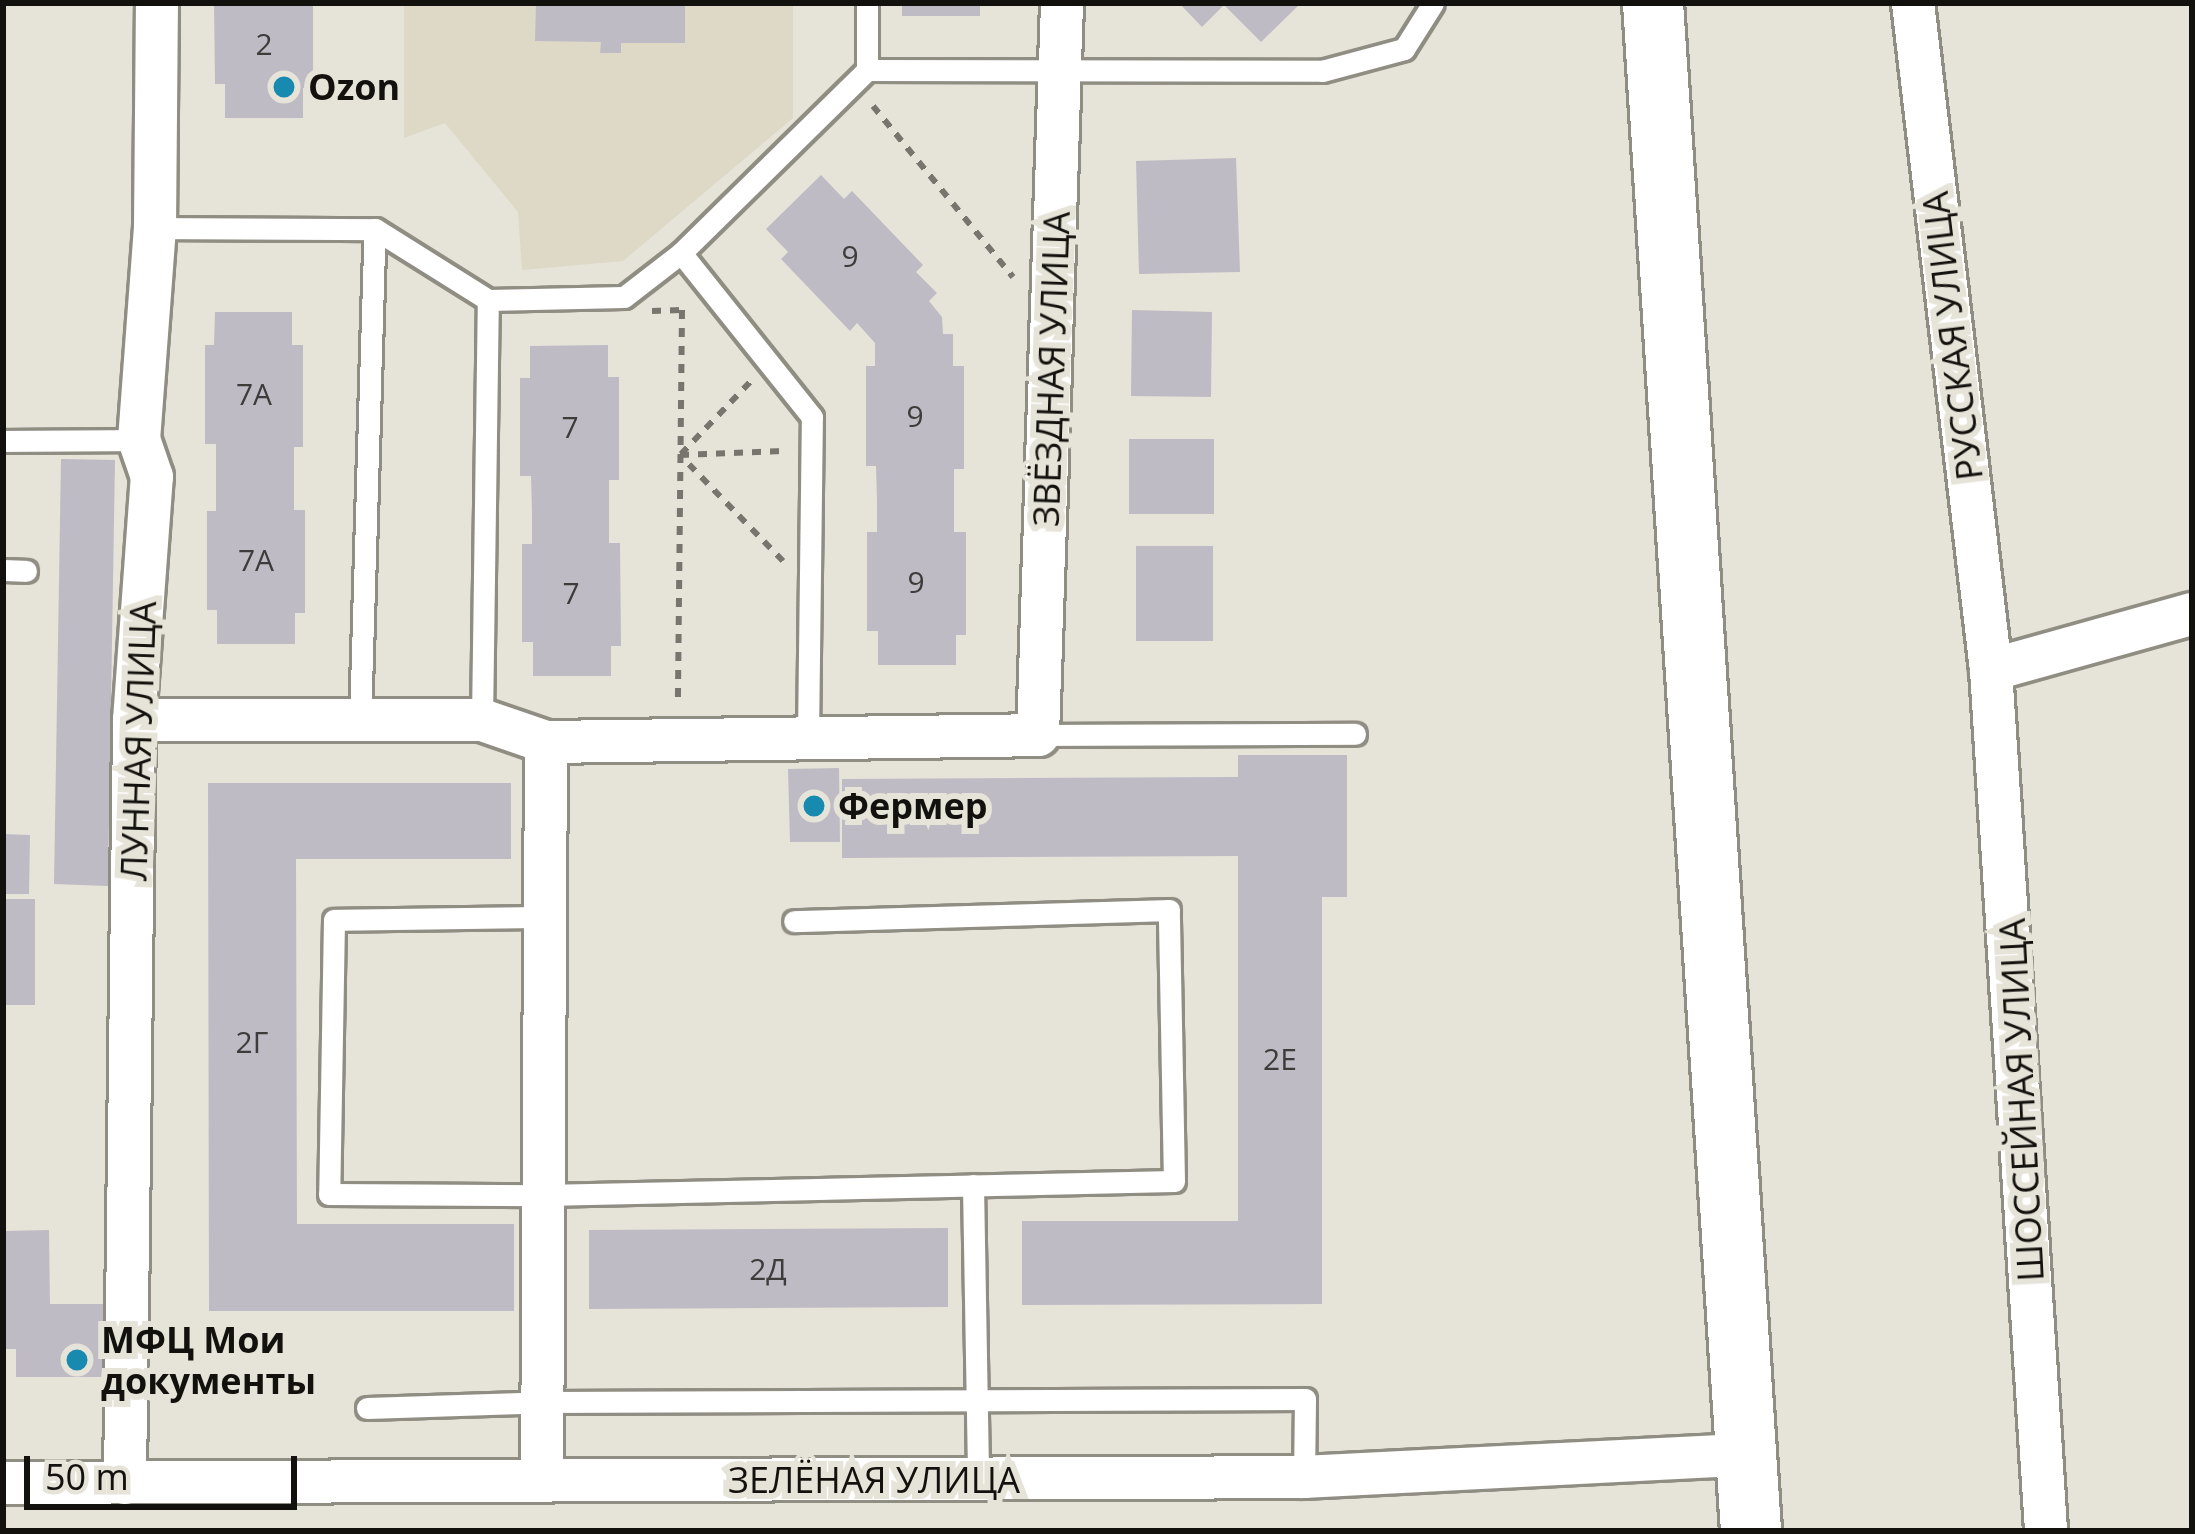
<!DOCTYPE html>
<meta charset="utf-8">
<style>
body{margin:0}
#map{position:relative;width:2195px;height:1534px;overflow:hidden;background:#e6e3d8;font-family:"Open Sans",sans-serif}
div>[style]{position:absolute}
.built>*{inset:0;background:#ded8c6}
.building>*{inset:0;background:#bfbbc5}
.path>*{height:6px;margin-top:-3px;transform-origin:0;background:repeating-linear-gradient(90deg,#77756e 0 9px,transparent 0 18px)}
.roads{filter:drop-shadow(3px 0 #908d83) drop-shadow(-3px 0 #908d83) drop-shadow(0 3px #908d83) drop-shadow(0 -3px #908d83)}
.service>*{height:21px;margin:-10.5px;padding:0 10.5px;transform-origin:10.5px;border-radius:10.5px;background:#fff}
.minor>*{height:42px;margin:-21px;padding:0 21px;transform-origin:21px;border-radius:21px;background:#fff}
.secondary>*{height:60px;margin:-30px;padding:0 30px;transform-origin:30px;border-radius:30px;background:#fff}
.dots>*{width:33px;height:33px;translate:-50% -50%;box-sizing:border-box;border:6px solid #e6e3d8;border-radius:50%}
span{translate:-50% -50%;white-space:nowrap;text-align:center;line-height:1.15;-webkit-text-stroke:12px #e6e3d8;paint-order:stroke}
.number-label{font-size:30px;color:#3d3c3b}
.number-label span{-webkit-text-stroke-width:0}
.poi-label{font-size:36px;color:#12110d;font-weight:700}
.left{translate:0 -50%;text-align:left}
.street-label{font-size:36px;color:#12110d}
.frame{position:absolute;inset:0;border:6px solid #12110d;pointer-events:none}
.scale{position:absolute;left:24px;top:1456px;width:273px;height:54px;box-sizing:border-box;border:6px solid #12110d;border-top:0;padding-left:15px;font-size:36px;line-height:42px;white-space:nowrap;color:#12110d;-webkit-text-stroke:9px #e6e3d8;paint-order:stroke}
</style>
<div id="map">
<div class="built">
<div style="clip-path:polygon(404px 3px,793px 3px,793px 118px,623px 261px,522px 270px,518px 212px,445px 123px,404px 138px)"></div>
</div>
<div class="building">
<div style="clip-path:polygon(214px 3px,313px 3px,313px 88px,303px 88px,303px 118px,225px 118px,225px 84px,215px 84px)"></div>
<div style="clip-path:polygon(536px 3px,685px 3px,685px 43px,621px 43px,621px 53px,600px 53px,601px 42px,535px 41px)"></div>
<div style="clip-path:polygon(902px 3px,980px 3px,980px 16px,902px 16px)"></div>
<div style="clip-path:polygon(1179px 3px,1301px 3px,1261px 42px,1224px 5px,1202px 27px)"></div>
<div style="clip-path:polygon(1236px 158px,1240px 272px,1139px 274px,1136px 161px)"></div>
<div style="clip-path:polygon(821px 175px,844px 199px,852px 191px,923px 265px,916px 272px,937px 293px,929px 301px,942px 317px,943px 334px,953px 334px,953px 366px,964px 366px,964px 469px,954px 469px,954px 532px,966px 532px,966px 635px,956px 635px,956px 665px,878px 665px,878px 631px,867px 631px,867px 532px,877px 532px,877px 500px,876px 466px,866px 466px,866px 366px,875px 366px,875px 343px,857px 323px,850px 331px,781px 259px,788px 252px,766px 229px)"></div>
<div style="clip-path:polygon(1132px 310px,1212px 312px,1211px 397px,1131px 396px)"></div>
<div style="clip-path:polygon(215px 312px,292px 312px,292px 345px,303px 345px,303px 447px,294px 447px,294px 510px,305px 510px,305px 613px,295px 613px,295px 644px,217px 644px,217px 610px,207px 610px,207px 511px,216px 511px,216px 444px,205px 444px,205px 345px,214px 345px)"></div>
<div style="clip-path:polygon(608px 345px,608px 377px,619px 377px,619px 480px,609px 480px,609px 543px,620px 543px,621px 646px,611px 646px,611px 676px,533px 676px,533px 642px,522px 642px,522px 544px,532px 544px,532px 512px,531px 476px,520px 476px,520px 378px,530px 378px,530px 346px)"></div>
<div style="clip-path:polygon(1129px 439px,1214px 439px,1214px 514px,1129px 514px)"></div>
<div style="clip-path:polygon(61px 459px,115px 460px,108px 886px,54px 884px)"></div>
<div style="clip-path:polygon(1136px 546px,1213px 546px,1213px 641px,1136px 641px)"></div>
<div style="clip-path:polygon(1238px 755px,1347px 755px,1347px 897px,1322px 897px,1322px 1304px,1022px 1305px,1022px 1221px,1238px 1221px,1238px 856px,842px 858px,842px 779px,1238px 777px)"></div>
<div style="clip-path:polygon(839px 768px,840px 842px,790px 842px,788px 769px)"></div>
<div style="clip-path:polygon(208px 783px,511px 783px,511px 859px,296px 859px,297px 1224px,514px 1224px,514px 1311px,209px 1311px)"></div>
<div style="clip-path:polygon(3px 834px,30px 835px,29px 894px,3px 894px)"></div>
<div style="clip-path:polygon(3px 899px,35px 899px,35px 1005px,3px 1005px)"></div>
<div style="clip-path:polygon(948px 1228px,948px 1307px,589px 1309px,589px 1230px)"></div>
<div style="clip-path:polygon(49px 1230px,50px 1304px,104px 1304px,104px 1377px,16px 1377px,16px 1349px,3px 1349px,3px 1231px)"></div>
</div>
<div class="path">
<div style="left:873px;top:106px;width:221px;rotate:50.7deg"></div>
<div style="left:652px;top:311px;width:30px;rotate:-2deg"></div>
<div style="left:682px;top:310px;width:390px;rotate:90.6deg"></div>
<div style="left:681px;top:454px;width:101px;rotate:-46.2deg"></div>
<div style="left:783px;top:561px;width:148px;rotate:-134.2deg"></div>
<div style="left:680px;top:455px;width:104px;rotate:-2.2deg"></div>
</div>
<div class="roads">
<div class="service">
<div style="left:867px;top:70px;width:455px;rotate:0.1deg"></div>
<div style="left:1322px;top:71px;width:85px;rotate:-15deg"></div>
<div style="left:1404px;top:49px;width:54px;rotate:-57.8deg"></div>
<div style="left:155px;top:228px;width:220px;rotate:0.3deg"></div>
<div style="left:375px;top:229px;width:133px;rotate:32.1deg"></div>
<div style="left:488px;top:300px;width:136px;rotate:-1.3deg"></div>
<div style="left:624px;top:297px;width:72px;rotate:-37.7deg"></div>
<div style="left:3px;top:441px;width:136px;rotate:-0.4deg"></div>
<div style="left:3px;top:570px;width:23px;rotate:2deg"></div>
<div style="left:482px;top:720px;width:420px;rotate:-89.2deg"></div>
<div style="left:360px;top:721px;width:492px;rotate:-88.3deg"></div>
<div style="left:1038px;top:735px;width:317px;rotate:-0.2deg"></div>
<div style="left:808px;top:737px;width:320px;rotate:-89.3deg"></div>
<div style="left:812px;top:417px;width:210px;rotate:-128.6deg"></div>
<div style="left:681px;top:253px;width:261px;rotate:-44.5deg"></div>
<div style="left:867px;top:70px;width:67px;rotate:-90deg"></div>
<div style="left:545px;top:917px;width:211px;rotate:179.2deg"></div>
<div style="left:334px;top:920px;width:274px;rotate:91deg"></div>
<div style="left:329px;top:1194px;width:215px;rotate:0.3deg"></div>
<div style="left:544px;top:1195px;width:630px;rotate:-1.27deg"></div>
<div style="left:1174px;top:1181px;width:271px;rotate:-91.1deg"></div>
<div style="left:1169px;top:910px;width:375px;rotate:178.3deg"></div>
<div style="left:973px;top:1185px;width:295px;rotate:89deg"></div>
<div style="left:367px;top:1408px;width:177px;rotate:-1.9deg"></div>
<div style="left:544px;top:1402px;width:761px;rotate:-0.23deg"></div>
<div style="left:1305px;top:1399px;width:78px;rotate:90.7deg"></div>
</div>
<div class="minor">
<div style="left:1913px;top:3px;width:672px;rotate:83.33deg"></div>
<div style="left:1991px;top:670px;width:863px;rotate:86.34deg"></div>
<div style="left:1991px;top:670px;width:209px;rotate:-15.6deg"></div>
<div style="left:134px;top:720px;width:348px"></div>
<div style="left:482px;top:720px;width:68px;rotate:19deg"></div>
<div style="left:542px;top:1481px;width:739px;rotate:-89.69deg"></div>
<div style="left:546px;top:742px;width:492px;rotate:-0.8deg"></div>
<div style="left:1038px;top:735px;width:732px;rotate:-88.12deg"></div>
<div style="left:3px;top:1483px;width:1301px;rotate:-0.26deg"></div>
<div style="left:1304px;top:1477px;width:441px;rotate:-2.9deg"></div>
<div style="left:125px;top:1483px;width:763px;rotate:-89.32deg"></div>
<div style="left:134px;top:720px;width:244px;rotate:-85.8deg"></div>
<div style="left:152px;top:477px;width:39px;rotate:-109deg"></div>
<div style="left:139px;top:440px;width:213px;rotate:-85.7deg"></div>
<div style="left:155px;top:228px;width:225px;rotate:-89.5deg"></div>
</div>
<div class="secondary">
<div style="left:1653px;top:3px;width:1531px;rotate:86.33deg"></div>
</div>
</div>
<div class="dots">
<div style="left:284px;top:87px;background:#198aaf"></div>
<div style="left:814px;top:806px;background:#198aaf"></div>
<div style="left:77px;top:1360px;background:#198aaf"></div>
</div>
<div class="number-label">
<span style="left:264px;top:44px">2</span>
<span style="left:850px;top:256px">9</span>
<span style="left:254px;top:394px">7А</span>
<span style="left:915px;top:416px">9</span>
<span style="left:570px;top:427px">7</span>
<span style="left:256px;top:560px">7А</span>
<span style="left:916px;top:582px">9</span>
<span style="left:571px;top:593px">7</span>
<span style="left:252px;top:1042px">2Г</span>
<span style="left:1280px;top:1059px">2Е</span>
<span style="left:768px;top:1269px">2Д</span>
</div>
<div class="poi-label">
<span class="left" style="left:308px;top:87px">Ozon</span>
<span class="left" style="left:838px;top:806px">Фермер</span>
<span class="left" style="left:101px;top:1360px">МФЦ Мои<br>документы</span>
</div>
<div class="street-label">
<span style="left:1952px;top:336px;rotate:-97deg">РУССКАЯ УЛИЦА</span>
<span style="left:1051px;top:369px;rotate:-88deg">ЗВЁЗДНАЯ УЛИЦА</span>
<span style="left:138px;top:741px;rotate:-88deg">ЛУННАЯ УЛИЦА</span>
<span style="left:2021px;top:1100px;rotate:-93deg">ШОССЕЙНАЯ УЛИЦА</span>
<span style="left:874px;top:1480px">ЗЕЛЁНАЯ УЛИЦА</span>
</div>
<div class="frame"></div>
<div class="scale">50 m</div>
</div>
